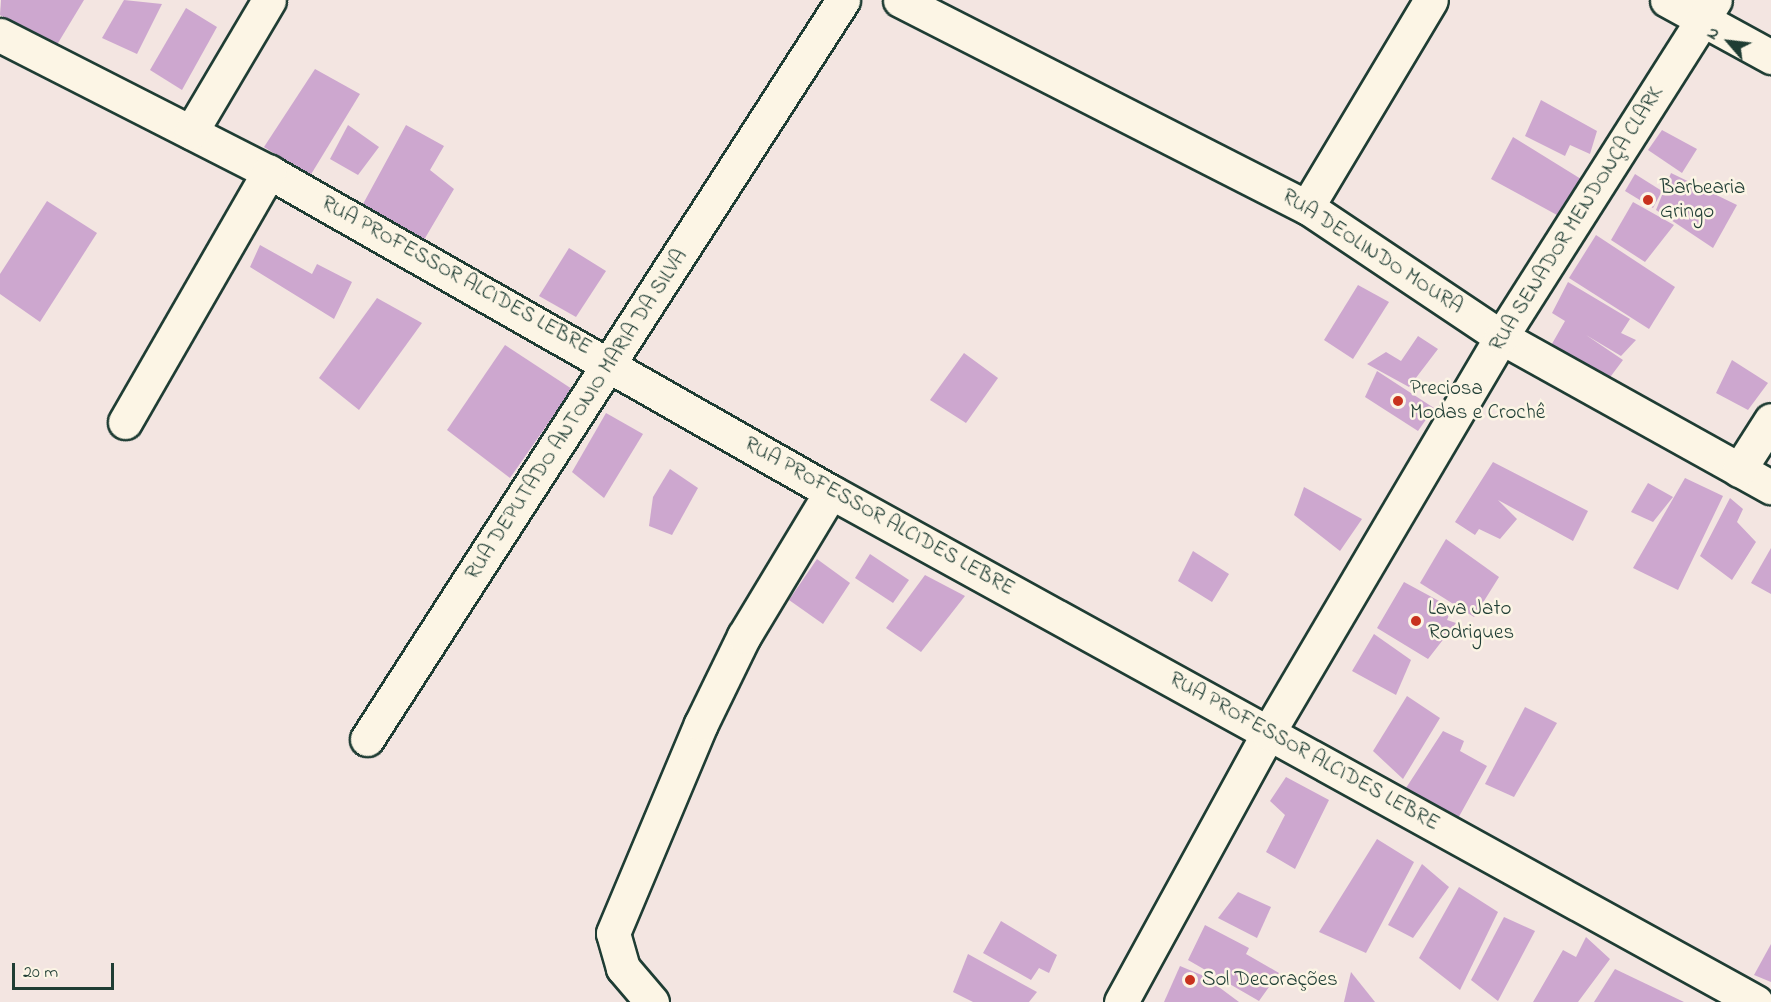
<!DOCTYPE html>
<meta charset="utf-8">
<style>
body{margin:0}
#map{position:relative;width:1771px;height:1002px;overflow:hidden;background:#f3e5e1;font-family:"Indie Flower",sans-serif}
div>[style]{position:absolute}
.building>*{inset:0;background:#cda7cf}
.roads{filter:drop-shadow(2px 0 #1f3d34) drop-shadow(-2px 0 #1f3d34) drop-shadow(0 2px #1f3d34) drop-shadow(0 -2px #1f3d34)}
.minor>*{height:33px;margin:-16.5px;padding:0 16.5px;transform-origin:16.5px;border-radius:16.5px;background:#fcf5e5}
.dots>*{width:16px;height:16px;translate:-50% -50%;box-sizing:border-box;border:3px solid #fcf5e5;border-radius:50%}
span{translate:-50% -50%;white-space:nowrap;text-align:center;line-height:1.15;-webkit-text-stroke:5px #fcf5e5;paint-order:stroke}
.poi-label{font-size:21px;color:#1f3d34}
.left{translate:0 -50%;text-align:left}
.street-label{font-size:21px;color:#1f3d34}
.north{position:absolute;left:1699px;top:12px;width:60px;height:60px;-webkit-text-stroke:4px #fcf5e5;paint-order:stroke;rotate:298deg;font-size:16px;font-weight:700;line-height:24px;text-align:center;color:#1f3d34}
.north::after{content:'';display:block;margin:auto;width:21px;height:27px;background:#1f3d34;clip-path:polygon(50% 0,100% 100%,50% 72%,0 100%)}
.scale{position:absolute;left:12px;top:963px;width:102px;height:27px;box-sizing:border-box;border:3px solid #1f3d34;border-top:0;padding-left:8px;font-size:18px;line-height:21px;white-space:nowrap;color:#1f3d34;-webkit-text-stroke:4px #fcf5e5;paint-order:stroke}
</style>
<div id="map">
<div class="building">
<div style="clip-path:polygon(1px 0,84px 0,55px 48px,0 15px)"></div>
<div style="clip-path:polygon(124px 0,162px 4px,137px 54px,102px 38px)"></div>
<div style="clip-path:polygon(186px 8px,217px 27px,182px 90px,150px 70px)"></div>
<div style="clip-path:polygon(315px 69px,360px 94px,310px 176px,264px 147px)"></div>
<div style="clip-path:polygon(1541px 100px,1597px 131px,1590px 154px,1570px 145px,1565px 156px,1525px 136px)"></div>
<div style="clip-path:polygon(348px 125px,379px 147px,358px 175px,330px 159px)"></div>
<div style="clip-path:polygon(406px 125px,444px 146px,430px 170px,454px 189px,421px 245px,363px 204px)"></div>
<div style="clip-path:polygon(1662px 130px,1697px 149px,1682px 173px,1648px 150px)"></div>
<div style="clip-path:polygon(1513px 137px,1581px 179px,1557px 215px,1491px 179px)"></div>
<div style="clip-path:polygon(1671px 173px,1737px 205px,1713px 248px,1656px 210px)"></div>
<div style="clip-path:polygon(1635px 174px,1662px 191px,1653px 208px,1625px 191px)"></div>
<div style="clip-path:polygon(47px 201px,97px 233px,40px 322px,0 294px,0 274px)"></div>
<div style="clip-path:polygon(1633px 202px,1674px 225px,1645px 262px,1611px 240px)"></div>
<div style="clip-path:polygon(1596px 235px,1675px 287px,1649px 329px,1569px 278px)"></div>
<div style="clip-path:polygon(260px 245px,312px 274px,317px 264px,352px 282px,334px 319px,250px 267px)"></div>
<div style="clip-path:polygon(569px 248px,606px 271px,576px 317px,539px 296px)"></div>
<div style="clip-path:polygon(1568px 282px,1630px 319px,1621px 333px,1636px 340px,1621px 356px,1586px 335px,1623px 360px,1605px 384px,1549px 349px,1565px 321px,1552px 313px)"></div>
<div style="clip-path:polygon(1358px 285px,1389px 302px,1353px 359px,1324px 340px)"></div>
<div style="clip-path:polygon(377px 298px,422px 323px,359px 410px,319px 378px)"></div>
<div style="clip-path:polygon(1418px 336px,1438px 349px,1409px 387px,1367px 364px,1386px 352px,1401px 361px)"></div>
<div style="clip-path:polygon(505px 345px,572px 389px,510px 478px,447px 430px)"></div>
<div style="clip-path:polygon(964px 353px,998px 378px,966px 423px,930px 400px)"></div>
<div style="clip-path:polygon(1732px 360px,1768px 383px,1748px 410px,1716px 393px)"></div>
<div style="clip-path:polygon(1377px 371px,1434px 408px,1418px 431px,1365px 397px)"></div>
<div style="clip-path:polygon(606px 413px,643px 434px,604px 498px,572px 472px)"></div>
<div style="clip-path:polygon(1493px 462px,1588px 511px,1573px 541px,1498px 500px,1517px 519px,1500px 539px,1479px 529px,1475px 535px,1455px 522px)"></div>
<div style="clip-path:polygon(670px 469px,698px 488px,672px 535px,649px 526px,653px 497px)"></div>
<div style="clip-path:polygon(1685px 478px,1723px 496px,1678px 590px,1633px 568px)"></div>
<div style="clip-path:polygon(1648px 483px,1673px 497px,1653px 522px,1631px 512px)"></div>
<div style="clip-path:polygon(1304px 487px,1362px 519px,1340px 551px,1294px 515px)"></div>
<div style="clip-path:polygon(1730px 498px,1743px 509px,1737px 522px,1756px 542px,1732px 580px,1700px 556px)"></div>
<div style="clip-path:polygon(1446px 539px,1499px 577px,1474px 617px,1420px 583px)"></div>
<div style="clip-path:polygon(1771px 548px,1771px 594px,1751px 583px)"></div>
<div style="clip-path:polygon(1193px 551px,1229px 574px,1212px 602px,1178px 581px)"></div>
<div style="clip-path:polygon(870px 554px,909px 580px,893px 603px,855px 578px)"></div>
<div style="clip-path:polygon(817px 559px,850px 583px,823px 624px,789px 600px)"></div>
<div style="clip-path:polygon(925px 575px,965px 596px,921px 652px,886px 628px)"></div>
<div style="clip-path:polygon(1404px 582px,1452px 608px,1447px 620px,1456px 623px,1428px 659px,1377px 628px)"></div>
<div style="clip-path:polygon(1374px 634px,1411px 660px,1396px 695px,1352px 671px)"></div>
<div style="clip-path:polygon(1407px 696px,1440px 718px,1403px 779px,1373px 751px)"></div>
<div style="clip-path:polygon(1525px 707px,1557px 723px,1514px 797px,1485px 784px)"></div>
<div style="clip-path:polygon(1443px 731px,1464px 741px,1460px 751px,1487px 766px,1456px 822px,1406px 788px)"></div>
<div style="clip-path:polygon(1286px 777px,1329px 800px,1295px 869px,1266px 852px,1285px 815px,1270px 801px)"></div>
<div style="clip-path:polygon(1377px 839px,1414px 862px,1366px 953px,1319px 932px)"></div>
<div style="clip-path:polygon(1422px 864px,1449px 887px,1413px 938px,1388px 925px)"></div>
<div style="clip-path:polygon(1459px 887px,1498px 912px,1460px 990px,1419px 958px)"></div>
<div style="clip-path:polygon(1238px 892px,1271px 907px,1257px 938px,1218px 918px)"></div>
<div style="clip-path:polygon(1504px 917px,1535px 931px,1498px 1001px,1471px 980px)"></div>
<div style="clip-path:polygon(1001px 921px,1057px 955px,1049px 973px,1039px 968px,1031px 980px,983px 953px)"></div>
<div style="clip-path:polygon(1205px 925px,1249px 948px,1246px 954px,1279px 973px,1259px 1001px,1188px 960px)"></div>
<div style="clip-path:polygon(1586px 937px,1610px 959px,1578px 1002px,1533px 1002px,1563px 950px,1576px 957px)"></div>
<div style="clip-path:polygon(1771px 944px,1771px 982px,1754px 975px)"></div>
<div style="clip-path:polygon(968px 954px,1037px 992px,1029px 1002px,973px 1002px,953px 992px)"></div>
<div style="clip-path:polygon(1180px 966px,1204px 976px,1239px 1002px,1164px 1002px)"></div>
<div style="clip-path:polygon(1615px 969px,1684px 1002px,1594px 1002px)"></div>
<div style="clip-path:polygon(1351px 972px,1375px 1002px,1344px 1002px)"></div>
</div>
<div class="roads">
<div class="minor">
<div style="left:900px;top:0;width:457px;rotate:27deg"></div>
<div style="left:1307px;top:207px;width:234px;rotate:33.8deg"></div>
<div style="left:1501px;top:337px;width:309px;rotate:29.1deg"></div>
<div style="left:1667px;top:0;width:119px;rotate:28.7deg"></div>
<div style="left:0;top:35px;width:302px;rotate:27deg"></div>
<div style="left:269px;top:172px;width:647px;rotate:29.66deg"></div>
<div style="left:831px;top:492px;width:1056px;rotate:28.87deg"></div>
<div style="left:191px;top:132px;width:153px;rotate:-59.4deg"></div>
<div style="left:1307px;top:207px;width:241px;rotate:-59.1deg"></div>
<div style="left:125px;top:422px;width:289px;rotate:-60.1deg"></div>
<div style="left:1739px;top:470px;width:59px;rotate:-57.4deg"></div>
<div style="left:367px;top:739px;width:879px;rotate:-57.21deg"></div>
<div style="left:652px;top:1002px;width:45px;rotate:-130.5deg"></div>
<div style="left:623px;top:968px;width:36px;rotate:-106deg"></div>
<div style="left:613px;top:933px;width:227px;rotate:-67.2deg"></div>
<div style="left:701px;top:724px;width:98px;rotate:-64deg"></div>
<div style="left:744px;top:636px;width:168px;rotate:-58.9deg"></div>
<div style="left:1121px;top:1002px;width:307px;rotate:-61.3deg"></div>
<div style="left:1268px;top:733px;width:459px;rotate:-59.5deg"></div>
<div style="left:1501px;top:337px;width:399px;rotate:-57.6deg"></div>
</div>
</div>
<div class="dots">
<div style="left:1648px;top:200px;background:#c8321e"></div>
<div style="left:1398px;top:401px;background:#c8321e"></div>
<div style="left:1416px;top:621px;background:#c8321e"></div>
<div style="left:1190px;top:980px;background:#c8321e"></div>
</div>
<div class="poi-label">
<span class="left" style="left:1660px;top:200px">Barbearia<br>Gringo</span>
<span class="left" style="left:1410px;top:401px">Preciosa<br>Modas e Crochê</span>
<span class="left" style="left:1428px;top:621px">Lava Jato<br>Rodrigues</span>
<span class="left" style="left:1202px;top:980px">Sol Decorações</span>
</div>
<div class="street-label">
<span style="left:1577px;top:219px;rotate:-58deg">RUA SENADOR MENDONÇA CLARK</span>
<span style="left:1372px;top:252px;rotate:33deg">RUA DEOLINDO MOURA</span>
<span style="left:456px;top:276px;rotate:29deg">RUA PROFESSOR ALCIDES LEBRE</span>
<span style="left:577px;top:415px;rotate:-57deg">RUA DEPUTADO ANTONIO MARIA DA SILVA</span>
<span style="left:879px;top:517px;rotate:29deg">RUA PROFESSOR ALCIDES LEBRE</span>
<span style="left:1304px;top:752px;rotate:29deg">RUA PROFESSOR ALCIDES LEBRE</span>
</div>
<div class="north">N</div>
<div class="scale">20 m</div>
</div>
